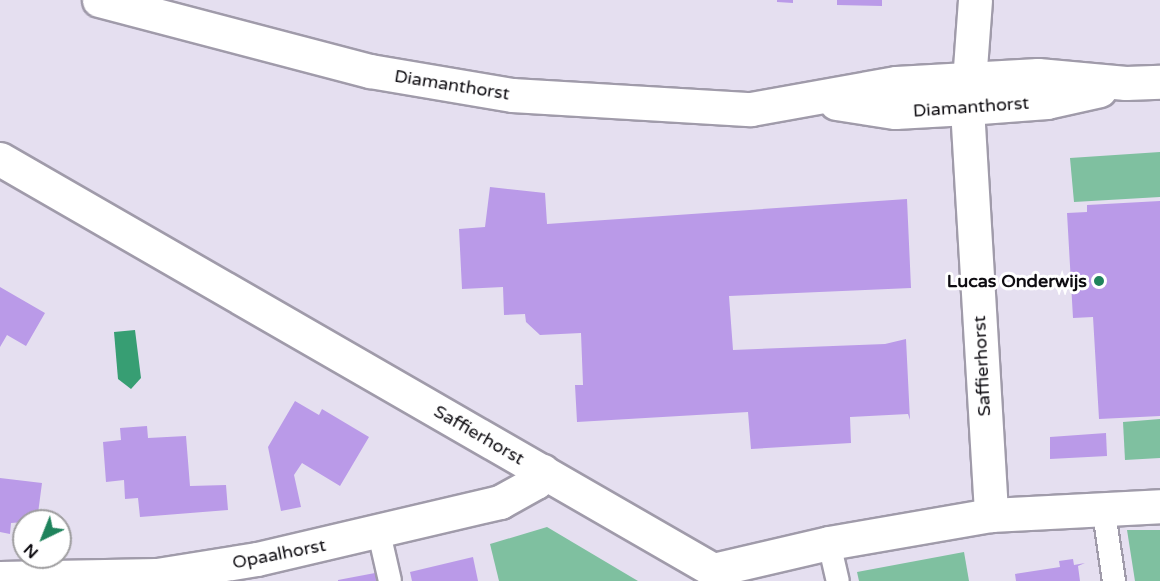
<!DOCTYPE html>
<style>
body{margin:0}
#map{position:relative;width:1160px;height:581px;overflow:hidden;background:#e5dff0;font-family:"Varela Round",sans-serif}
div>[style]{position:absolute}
.green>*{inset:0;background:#7fc0a0}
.water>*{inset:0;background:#379e73}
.building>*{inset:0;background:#ba9ae8}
.roads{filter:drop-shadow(2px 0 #a09baa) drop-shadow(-2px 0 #a09baa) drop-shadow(0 2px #a09baa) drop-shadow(0 -2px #a09baa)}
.service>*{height:22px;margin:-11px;padding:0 11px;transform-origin:11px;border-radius:11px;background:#fff}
.minor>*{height:33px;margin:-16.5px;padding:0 16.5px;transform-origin:16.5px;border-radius:16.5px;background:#fff}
.dots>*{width:16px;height:16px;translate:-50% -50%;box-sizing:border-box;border:3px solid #fff;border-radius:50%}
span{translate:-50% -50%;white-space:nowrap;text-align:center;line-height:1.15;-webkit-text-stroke:6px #fff;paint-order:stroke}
.street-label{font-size:18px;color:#0e0c11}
.poi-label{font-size:18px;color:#0e0c11;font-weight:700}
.right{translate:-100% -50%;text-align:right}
.north{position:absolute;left:12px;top:509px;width:60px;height:60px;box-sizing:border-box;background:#fff;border:2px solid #9f9ea0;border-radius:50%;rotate:223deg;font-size:16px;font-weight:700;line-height:24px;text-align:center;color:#0e0c11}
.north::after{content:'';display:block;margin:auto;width:21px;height:27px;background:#1f835c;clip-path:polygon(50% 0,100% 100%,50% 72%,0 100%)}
</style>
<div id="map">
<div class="green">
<div style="clip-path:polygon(1160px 152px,1160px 197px,1074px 202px,1070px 158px)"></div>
<div style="clip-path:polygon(1160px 419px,1160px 458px,1125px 460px,1123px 422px)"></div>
<div style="clip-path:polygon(547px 527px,638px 581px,499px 581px,490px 544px)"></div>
<div style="clip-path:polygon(1127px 530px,1160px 530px,1160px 581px,1135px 581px)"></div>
<div style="clip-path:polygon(964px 552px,969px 581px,859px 581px,857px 572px)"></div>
</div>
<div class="water">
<div style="clip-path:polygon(135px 330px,141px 378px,131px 389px,118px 379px,114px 332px)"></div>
</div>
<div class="building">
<div style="clip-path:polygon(777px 0,793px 0,793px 3px,777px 2px)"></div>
<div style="clip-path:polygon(837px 0,882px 0,882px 6px,837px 5px)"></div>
<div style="clip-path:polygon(490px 187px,545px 193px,547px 224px,907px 199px,911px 288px,729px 296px,733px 350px,885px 344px,906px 339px,910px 420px,908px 414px,850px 417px,851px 443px,751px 449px,748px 412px,577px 422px,575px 385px,583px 385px,581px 333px,540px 335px,526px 322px,525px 314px,504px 315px,503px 287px,462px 289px,459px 229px,485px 227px)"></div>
<div style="clip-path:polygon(1160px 201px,1160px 416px,1099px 419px,1093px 317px,1073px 318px,1067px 213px,1087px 212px,1087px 205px)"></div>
<div style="clip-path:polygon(0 287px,45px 313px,26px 346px,7px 335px,0 347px)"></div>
<div style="clip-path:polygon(295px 401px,319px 415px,322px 409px,369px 437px,340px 486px,302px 463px,294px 475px,301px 507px,281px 511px,268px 447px)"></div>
<div style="clip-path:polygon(147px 426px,148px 438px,186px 436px,190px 486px,226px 485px,228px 510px,140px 517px,138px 498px,125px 499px,124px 480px,106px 482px,103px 442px,121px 440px,120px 428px)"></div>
<div style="clip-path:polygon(1106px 433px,1107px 456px,1050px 459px,1050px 437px)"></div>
<div style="clip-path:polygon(0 478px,42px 483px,37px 521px,11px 523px,10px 534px,0 532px)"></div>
<div style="clip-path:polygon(473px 557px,478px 581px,412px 581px,410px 572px)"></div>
<div style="clip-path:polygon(1073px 559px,1074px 565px,1085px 563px,1078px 566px,1080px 581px,1016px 581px,1015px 574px,1060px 567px,1059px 561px)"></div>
<div style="clip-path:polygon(375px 573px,377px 581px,338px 581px,338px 580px)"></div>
</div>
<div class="roads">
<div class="service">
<div style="left:1104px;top:512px;width:70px;rotate:81.8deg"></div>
<div style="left:379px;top:533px;width:49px;rotate:77.1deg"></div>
<div style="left:829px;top:543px;width:39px;rotate:77deg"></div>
</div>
<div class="minor">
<div style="left:99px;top:0;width:280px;rotate:14.7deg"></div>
<div style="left:370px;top:71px;width:144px;rotate:9.6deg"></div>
<div style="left:512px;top:95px;width:239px;rotate:3.4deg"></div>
<div style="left:751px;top:109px;width:147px;rotate:-10.2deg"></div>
<div style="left:896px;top:83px;width:142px;rotate:-3.2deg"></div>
<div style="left:1038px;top:75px;width:88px;rotate:5.2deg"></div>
<div style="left:1126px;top:83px;width:34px;rotate:-2deg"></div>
<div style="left:975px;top:0;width:108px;rotate:94.2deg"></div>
<div style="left:967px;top:108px;width:408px;rotate:86.6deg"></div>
<div style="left:836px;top:103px;width:60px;rotate:8.7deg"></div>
<div style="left:895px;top:112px;width:72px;rotate:-3.2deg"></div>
<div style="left:967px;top:108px;width:80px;rotate:-4.3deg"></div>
<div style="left:1047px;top:102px;width:54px;rotate:-12.8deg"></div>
<div style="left:0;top:159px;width:823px;rotate:29.96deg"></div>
<div style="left:713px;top:570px;width:119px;rotate:-13.1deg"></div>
<div style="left:829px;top:543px;width:164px;rotate:-9.8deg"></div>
<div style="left:991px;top:515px;width:169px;rotate:-3deg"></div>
<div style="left:0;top:578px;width:157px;rotate:-1.1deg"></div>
<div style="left:157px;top:575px;width:101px;rotate:-9.1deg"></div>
<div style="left:257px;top:559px;width:250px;rotate:-13.2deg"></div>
<div style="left:500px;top:502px;width:41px;rotate:-29.1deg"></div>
<div style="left:536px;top:482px;width:13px;rotate:-61deg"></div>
</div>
</div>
<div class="dots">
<div style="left:1099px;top:281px;background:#1f835c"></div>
</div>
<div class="street-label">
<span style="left:452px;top:85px;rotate:9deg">Diamanthorst</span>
<span style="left:971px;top:107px;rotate:-4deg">Diamanthorst</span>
<span style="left:982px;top:366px;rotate:-93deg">Saffierhorst</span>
<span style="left:479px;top:435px;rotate:30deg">Saffierhorst</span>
<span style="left:279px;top:554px;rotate:-11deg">Opaalhorst</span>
</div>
<div class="poi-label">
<span class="right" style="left:1087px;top:281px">Lucas Onderwijs</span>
</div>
<div class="north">N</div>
</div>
